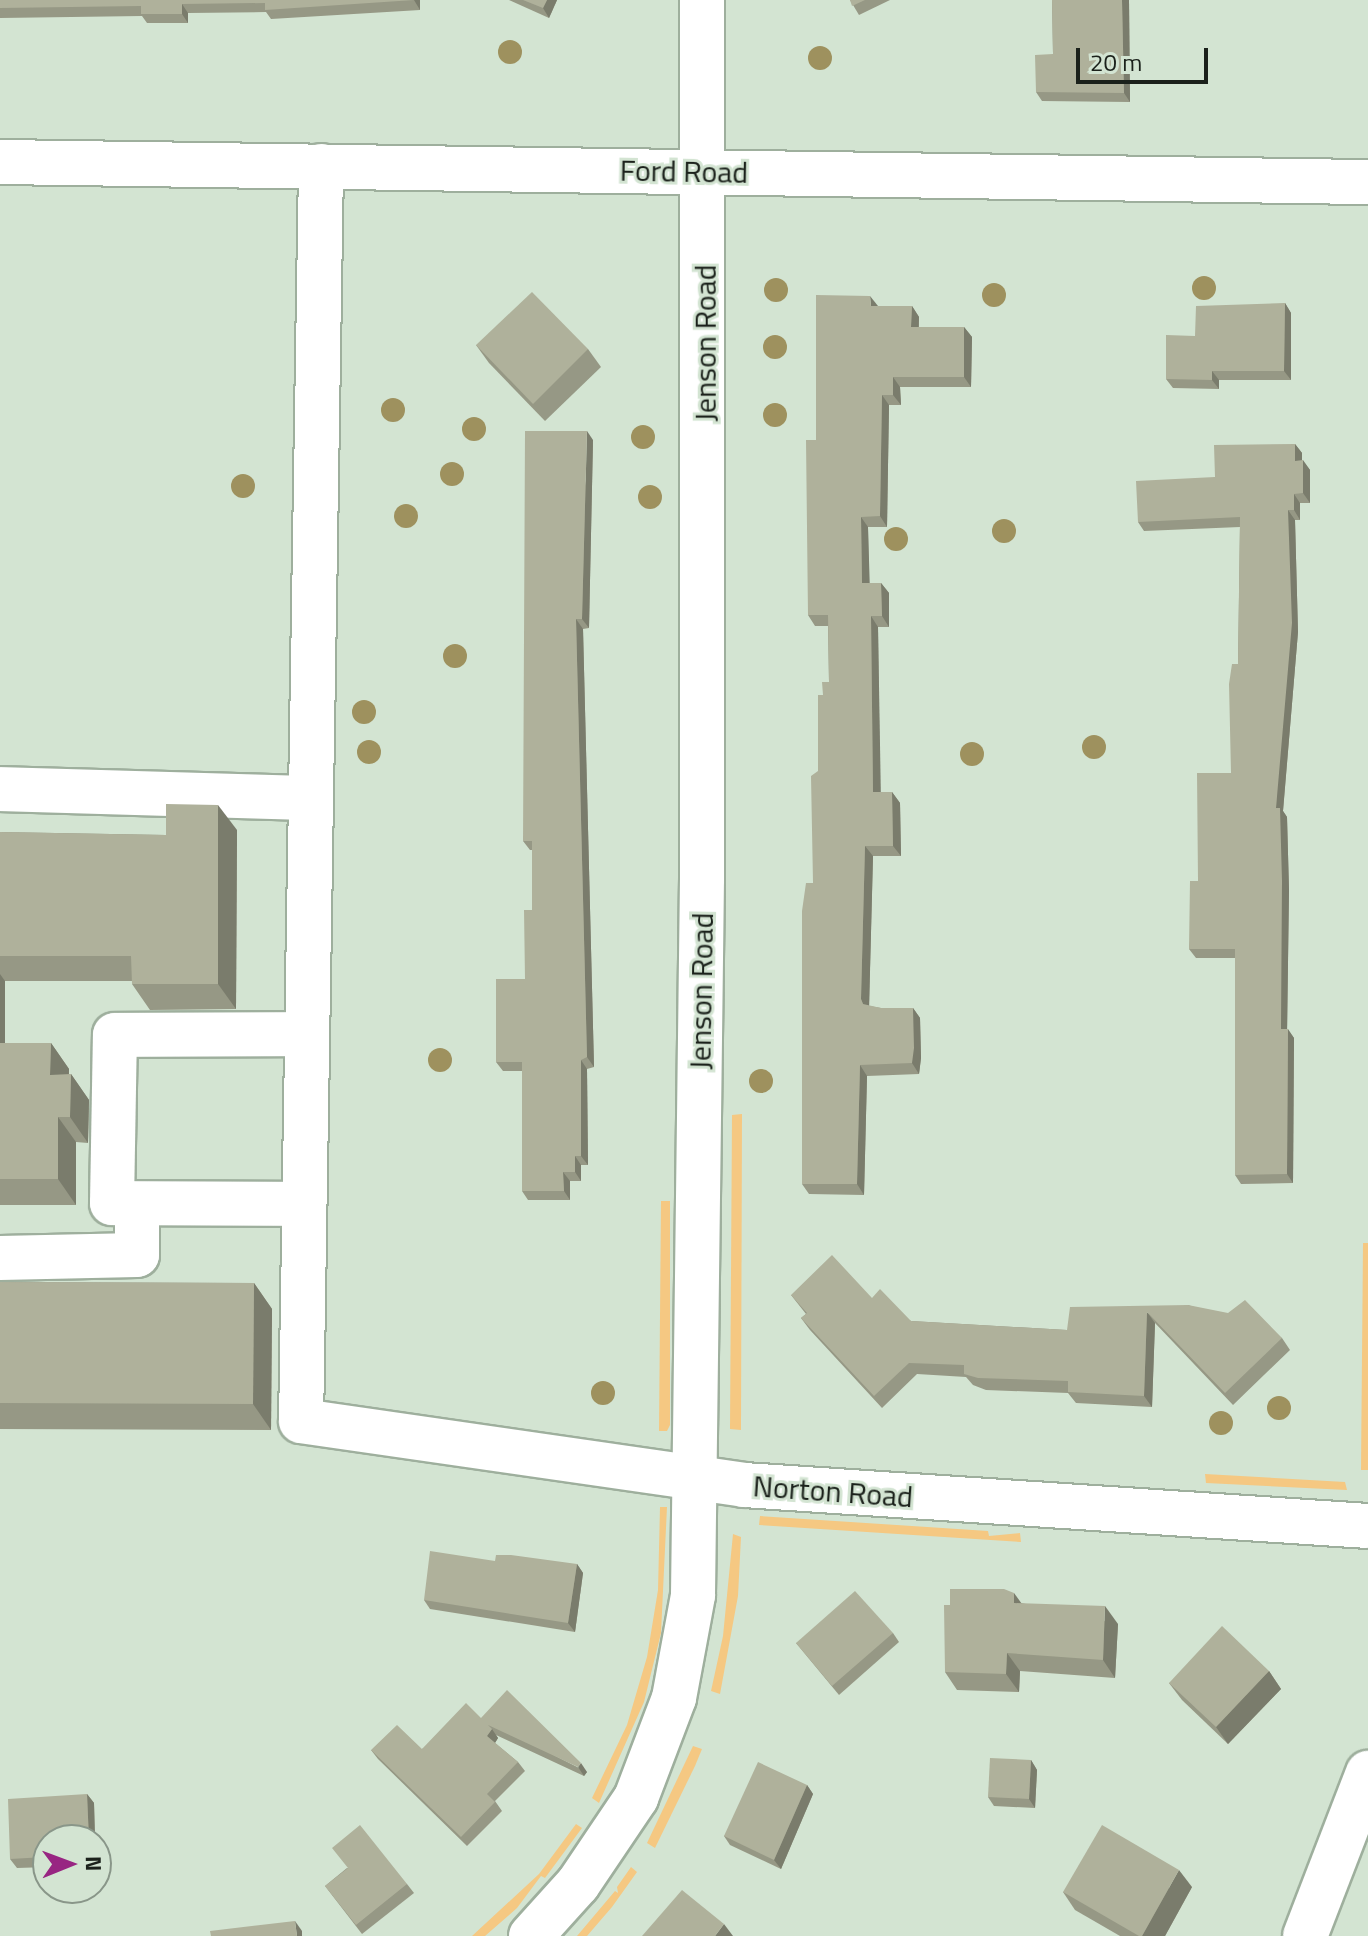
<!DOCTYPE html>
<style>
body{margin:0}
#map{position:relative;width:1368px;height:1936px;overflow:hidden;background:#d3e4d2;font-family:"Titillium Web",sans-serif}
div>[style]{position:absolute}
.green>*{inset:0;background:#f5c882}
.roads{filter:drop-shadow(2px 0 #9eaf9d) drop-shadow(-2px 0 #9eaf9d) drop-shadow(0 2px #9eaf9d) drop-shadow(0 -2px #9eaf9d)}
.minor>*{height:44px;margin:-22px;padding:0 22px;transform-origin:22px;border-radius:22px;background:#fff}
.trees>*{width:24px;height:24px;margin:-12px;border-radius:50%;background:#9e915e}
.wall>*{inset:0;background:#969885}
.shaded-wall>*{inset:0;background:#7a7c6c}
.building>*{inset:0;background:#afb19b}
span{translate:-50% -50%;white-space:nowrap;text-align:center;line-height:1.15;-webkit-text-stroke:6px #d3e4d2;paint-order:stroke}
.street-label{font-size:30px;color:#1b211b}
.north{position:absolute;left:32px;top:1824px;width:80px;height:80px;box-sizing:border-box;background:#d3e4d2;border:2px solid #899689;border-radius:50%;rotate:89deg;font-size:22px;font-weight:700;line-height:32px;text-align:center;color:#1b211b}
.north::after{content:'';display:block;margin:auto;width:28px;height:36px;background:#982582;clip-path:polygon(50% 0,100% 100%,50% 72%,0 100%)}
.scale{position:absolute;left:1076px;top:48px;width:132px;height:36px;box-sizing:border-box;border:4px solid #1b211b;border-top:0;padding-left:10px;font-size:24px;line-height:28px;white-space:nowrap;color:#1b211b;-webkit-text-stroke:6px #d3e4d2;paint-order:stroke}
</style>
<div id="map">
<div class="green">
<div style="clip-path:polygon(742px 1114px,741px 1430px,730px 1429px,732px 1115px)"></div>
<div style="clip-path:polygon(661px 1201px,670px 1201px,670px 1425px,667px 1431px,659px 1431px)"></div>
<div style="clip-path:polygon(1363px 1243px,1368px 1243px,1368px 1470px,1361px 1470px)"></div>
<div style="clip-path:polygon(1205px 1474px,1345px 1482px,1347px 1490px,1206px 1483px)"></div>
<div style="clip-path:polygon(660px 1507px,667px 1507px,661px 1633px,644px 1702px,599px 1803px,592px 1798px,627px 1725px,647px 1657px,658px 1590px)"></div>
<div style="clip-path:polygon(760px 1516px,988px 1531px,989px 1536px,1020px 1533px,1021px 1542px,759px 1525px)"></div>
<div style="clip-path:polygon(733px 1534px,741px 1537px,738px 1596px,720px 1694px,711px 1691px,723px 1636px)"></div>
<div style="clip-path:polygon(693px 1746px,702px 1749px,695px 1766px,655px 1848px,647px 1843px)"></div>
<div style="clip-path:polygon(576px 1824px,582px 1828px,545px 1878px,541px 1876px,517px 1908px,485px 1936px,472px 1936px,539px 1874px)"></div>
<div style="clip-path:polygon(631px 1867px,637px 1872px,612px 1907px,587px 1936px,577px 1936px,615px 1891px,618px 1893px,617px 1887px)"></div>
</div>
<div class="roads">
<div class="minor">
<div style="left:0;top:162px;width:1368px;rotate:0.84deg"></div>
<div style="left:321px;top:166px;width:1255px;rotate:90.91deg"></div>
<div style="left:301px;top:1421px;width:448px;rotate:8.2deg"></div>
<div style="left:744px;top:1485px;width:625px;rotate:3.76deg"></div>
<div style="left:0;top:789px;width:310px;rotate:1.7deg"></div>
<div style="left:304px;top:1204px;width:192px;rotate:-179.7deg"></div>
<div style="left:112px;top:1203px;width:168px;rotate:-89deg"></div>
<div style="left:115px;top:1035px;width:192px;rotate:-0.3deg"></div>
<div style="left:0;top:1258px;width:137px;rotate:-1.3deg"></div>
<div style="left:137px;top:1255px;width:51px;rotate:-90deg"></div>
<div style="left:531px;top:1936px;width:70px;rotate:-47.9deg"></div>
<div style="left:578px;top:1884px;width:104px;rotate:-56deg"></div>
<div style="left:636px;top:1798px;width:107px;rotate:-69.2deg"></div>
<div style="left:674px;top:1698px;width:105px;rotate:-79.5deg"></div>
<div style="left:693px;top:1595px;width:716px;rotate:-89.28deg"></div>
<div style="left:702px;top:879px;width:879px;rotate:-90deg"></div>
<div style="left:1305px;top:1936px;width:175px;rotate:-68.9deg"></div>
</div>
</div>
<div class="trees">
<div style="left:510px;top:52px"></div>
<div style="left:820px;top:58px"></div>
<div style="left:1204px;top:288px"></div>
<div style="left:776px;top:290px"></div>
<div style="left:994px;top:295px"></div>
<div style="left:775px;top:347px"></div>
<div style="left:393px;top:410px"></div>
<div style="left:775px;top:415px"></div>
<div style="left:474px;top:429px"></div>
<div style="left:643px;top:437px"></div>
<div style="left:452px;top:474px"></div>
<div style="left:243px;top:486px"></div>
<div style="left:650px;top:497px"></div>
<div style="left:406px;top:516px"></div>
<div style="left:1004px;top:531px"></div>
<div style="left:896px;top:539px"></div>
<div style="left:455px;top:656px"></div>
<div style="left:364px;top:712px"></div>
<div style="left:1094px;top:747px"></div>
<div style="left:369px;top:752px"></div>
<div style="left:972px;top:754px"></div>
<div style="left:440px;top:1060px"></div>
<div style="left:761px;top:1081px"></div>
<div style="left:603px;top:1393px"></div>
<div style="left:1279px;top:1408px"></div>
<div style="left:1221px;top:1423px"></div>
</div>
<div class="wall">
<div style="clip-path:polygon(0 0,420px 0,420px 10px,271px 19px,266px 12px,188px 13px,188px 23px,147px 23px,142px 16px,0 18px)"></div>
<div style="clip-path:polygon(509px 0,557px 0,549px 18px)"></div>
<div style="clip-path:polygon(850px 0,890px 0,859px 15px)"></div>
<div style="clip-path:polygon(1052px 0,1129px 0,1130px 102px,1042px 101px,1036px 92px,1053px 54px)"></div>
<div style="clip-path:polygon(1285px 303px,1291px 313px,1291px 380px,1219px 380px,1219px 389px,1173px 388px,1166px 379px,1195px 336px)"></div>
<div style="clip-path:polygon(878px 306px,912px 306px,919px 317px,919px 327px,964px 327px,972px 337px,971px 387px,900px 387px,901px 405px,889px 405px,887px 527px,868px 527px,869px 583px,881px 583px,889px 593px,889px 627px,878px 627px,880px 792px,892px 792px,900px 803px,901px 856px,873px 856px,869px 1006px,881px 1008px,913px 1008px,920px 1018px,921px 1058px,919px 1074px,867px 1076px,864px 1195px,809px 1194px,802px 1184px,813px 883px,823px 695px,829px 682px,828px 626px,815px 626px,808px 615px,816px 440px)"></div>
<div style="clip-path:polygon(476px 345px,588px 349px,601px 367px,545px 421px,489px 363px)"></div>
<div style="clip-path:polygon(593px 440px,589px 628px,583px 629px,594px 1067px,587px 1069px,588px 1165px,581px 1165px,581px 1181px,570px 1181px,570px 1200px,528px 1200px,522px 1191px,522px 1071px,503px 1071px,496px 1062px,525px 979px,532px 910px,532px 850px,530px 850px,523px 841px)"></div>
<div style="clip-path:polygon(1295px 444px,1302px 453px,1302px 460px,1310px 470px,1310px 503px,1300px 503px,1300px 520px,1295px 520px,1298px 632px,1283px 811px,1287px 817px,1289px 890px,1287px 1029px,1294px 1038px,1293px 1183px,1241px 1184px,1235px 1175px,1235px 958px,1196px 958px,1189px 949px,1198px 881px,1231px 773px,1238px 664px,1240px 527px,1144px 531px,1138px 522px,1215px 477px)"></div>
<div style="clip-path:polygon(237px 830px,236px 1009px,150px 1010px,132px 984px,132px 981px,5px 981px,5px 1043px,51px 1043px,69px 1069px,69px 1074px,71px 1074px,89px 1100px,88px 1143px,76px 1142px,76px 1205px,0 1205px,0 832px,166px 835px)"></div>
<div style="clip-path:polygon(0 1282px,254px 1283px,272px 1309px,271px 1430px,0 1429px)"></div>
<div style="clip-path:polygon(791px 1295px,872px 1298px,911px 1321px,1067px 1330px,1188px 1305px,1282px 1338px,1290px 1350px,1233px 1405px,1155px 1323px,1152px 1407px,1076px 1403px,1068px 1393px,986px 1390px,973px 1385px,966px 1377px,917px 1374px,882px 1408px,810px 1330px,801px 1318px,806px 1314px)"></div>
<div style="clip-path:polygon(577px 1564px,583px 1573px,575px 1632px,430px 1609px,424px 1600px)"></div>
<div style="clip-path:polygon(1021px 1603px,1118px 1624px,1115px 1678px,1020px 1671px,1019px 1692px,957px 1690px,945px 1672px,950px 1605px)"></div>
<div style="clip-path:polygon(893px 1633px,899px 1642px,839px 1695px,796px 1643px)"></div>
<div style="clip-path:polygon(1269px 1671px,1281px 1689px,1228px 1744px,1182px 1700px,1169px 1683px)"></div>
<div style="clip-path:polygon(481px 1718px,587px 1772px,584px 1776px,496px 1735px,498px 1738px,495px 1743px,518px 1762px,525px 1771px,495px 1801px,502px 1811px,467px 1846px,378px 1759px,371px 1750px,422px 1749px)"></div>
<div style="clip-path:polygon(1031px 1760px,1037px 1770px,1035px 1808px,994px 1806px,988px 1797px)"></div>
<div style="clip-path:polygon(807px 1785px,813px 1794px,781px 1869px,730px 1845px,724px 1836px)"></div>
<div style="clip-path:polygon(87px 1794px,94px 1803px,95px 1840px,48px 1840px,48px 1867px,17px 1868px,10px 1859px)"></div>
<div style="clip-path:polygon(347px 1868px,407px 1884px,414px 1893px,362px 1934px,325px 1886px)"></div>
<div style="clip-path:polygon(1192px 1887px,1165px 1936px,1120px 1936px,1075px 1910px,1063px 1892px)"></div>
</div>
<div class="shaded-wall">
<div style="clip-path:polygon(414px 0,420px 0,420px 10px)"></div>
<div style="clip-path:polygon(547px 0,557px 0,549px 18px,543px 8px)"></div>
<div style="clip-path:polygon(1122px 0,1129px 0,1130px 102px,1124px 93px)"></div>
<div style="clip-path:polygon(182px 4px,188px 13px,188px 23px,182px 14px)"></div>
<div style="clip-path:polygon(870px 296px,878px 306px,871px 306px)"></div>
<div style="clip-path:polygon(1285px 303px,1291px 313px,1291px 380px,1284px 371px)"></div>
<div style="clip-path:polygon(912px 306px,919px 317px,918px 338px,911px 327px)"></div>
<div style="clip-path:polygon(964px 327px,972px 337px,971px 387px,964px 377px)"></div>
<div style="clip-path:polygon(1212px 371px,1219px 380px,1219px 389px,1212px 380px)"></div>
<div style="clip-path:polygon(893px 377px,900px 387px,901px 405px,893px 395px)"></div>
<div style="clip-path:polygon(882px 395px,889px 405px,887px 527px,880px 516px)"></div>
<div style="clip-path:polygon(587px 431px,593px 440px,589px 628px,582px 619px)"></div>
<div style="clip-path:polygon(1295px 444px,1302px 453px,1302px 470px,1295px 461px)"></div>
<div style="clip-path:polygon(1303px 460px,1310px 470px,1310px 503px,1303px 493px)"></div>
<div style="clip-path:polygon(1294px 494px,1300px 503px,1300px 520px,1294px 510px)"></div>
<div style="clip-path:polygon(1288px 510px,1295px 520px,1298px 632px,1283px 811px,1287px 817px,1289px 890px,1287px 1038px,1281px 1029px,1276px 808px)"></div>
<div style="clip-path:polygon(861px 517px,868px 527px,870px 593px,862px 583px)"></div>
<div style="clip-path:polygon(881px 583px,889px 593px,889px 627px,882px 616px)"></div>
<div style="clip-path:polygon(871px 616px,878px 627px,881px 803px,873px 792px)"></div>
<div style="clip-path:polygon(576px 619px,583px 629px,594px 1067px,587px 1057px)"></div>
<div style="clip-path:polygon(892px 792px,900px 803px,901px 856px,893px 846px)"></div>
<div style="clip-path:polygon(218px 805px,237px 830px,236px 1009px,218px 984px)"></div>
<div style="clip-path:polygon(865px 846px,873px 856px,869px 1010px,863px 1004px,861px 999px)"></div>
<div style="clip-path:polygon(0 974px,5px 981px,5px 1069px,0 1061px)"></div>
<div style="clip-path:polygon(913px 1008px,920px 1018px,921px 1058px,919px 1074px,912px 1063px)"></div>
<div style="clip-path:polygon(1288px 1029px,1294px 1038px,1293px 1183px,1287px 1174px)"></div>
<div style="clip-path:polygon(51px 1043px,69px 1069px,68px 1100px,50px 1075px)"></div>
<div style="clip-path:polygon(581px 1060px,587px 1069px,588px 1165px,581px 1156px)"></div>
<div style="clip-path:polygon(860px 1065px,867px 1076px,864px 1195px,857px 1184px)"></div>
<div style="clip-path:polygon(71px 1074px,89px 1100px,88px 1143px,70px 1117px)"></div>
<div style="clip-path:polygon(58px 1117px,76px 1142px,76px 1205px,58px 1179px)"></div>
<div style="clip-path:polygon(575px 1156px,581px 1165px,581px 1181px,575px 1172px)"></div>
<div style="clip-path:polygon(563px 1172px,570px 1181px,570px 1200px,564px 1191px)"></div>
<div style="clip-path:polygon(254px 1283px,272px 1309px,271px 1430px,253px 1404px)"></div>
<div style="clip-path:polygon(1147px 1312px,1155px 1323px,1152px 1407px,1144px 1396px)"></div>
<div style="clip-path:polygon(577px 1564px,583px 1573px,575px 1632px,568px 1623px)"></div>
<div style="clip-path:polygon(1014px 1593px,1027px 1611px,1014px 1603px)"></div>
<div style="clip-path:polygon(1105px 1606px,1118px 1624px,1115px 1678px,1103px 1660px)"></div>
<div style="clip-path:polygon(1007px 1653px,1020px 1671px,1019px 1692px,1006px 1674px)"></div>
<div style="clip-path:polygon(1269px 1671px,1281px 1689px,1228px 1744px,1216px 1727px)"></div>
<div style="clip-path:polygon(492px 1729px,498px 1738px,493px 1746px,487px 1736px)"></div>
<div style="clip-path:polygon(1031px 1760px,1037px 1770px,1035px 1808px,1029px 1799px)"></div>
<div style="clip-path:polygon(581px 1763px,587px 1772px,584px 1776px,578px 1767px)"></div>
<div style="clip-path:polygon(807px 1785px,813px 1794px,781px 1869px,774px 1860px)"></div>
<div style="clip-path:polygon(87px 1794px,94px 1803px,95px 1840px,89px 1840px)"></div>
<div style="clip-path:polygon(1179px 1870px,1192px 1887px,1165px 1936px,1142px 1936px)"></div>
<div style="clip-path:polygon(295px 1921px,302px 1931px,302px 1936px,297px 1936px)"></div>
<div style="clip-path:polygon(724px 1924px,733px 1936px,715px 1936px)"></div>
</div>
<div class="building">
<div style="clip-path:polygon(0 0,414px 0,265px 10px,265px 3px,182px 4px,182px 14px,141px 14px,141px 6px,0 8px)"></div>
<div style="clip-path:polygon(523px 0,547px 0,543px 8px)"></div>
<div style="clip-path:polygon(850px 0,865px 0,852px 6px)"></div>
<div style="clip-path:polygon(1052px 0,1122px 0,1124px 93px,1036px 92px,1035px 55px,1053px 54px)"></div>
<div style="clip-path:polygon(532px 292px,588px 349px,533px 404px,476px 345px)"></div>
<div style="clip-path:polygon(816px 295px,870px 296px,871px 306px,912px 306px,911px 327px,964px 327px,964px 377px,893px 377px,893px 395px,882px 395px,880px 516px,861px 517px,862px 583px,881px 583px,882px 616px,871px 616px,873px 792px,892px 792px,893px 846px,865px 846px,861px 999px,863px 1004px,881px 1008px,913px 1008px,914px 1048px,912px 1063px,860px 1065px,857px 1184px,802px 1184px,802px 911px,806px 883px,813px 883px,811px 776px,818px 771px,818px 695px,823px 695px,822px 682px,829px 682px,828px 615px,808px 615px,806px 440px,816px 440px)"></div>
<div style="clip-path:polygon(1285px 303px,1284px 371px,1212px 371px,1212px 380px,1166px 379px,1166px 335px,1195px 336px,1196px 306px)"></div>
<div style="clip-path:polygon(525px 431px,587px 431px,582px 619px,576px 619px,587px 1057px,581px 1060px,581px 1156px,575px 1156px,575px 1172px,563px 1172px,564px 1191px,522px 1191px,522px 1062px,496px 1062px,496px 979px,525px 979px,524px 910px,532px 910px,532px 841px,523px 841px)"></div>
<div style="clip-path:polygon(1295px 444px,1295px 461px,1303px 460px,1303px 493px,1294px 494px,1294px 510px,1288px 510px,1292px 623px,1276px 808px,1280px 808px,1282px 881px,1281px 1029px,1288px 1029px,1287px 1174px,1235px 1175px,1235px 949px,1189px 949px,1190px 881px,1198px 881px,1197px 773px,1231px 773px,1229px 684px,1232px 664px,1238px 664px,1240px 517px,1138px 522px,1136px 481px,1215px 477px,1214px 445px)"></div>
<div style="clip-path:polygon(166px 804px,218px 805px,218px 984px,132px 984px,131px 956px,0 956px,0 832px,166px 835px)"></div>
<div style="clip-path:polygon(0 1043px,51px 1043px,50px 1075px,71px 1074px,70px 1117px,58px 1117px,58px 1179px,0 1179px)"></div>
<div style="clip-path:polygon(832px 1255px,872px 1298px,880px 1289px,911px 1321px,1067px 1330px,1070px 1307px,1188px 1305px,1228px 1313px,1245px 1300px,1282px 1338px,1225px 1393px,1147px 1312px,1144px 1396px,1068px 1392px,1068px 1381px,978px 1378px,964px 1374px,964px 1365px,909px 1363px,874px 1396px,801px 1318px,807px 1313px,791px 1295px)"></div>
<div style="clip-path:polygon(0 1282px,254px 1283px,253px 1404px,0 1403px)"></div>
<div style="clip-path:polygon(430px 1551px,495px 1561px,496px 1555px,511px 1555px,577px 1564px,568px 1623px,424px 1600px)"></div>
<div style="clip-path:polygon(950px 1589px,1004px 1589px,1014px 1593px,1014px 1603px,1105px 1606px,1103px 1660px,1007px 1653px,1006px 1674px,945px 1672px,944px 1605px,950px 1605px)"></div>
<div style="clip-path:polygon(855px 1591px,893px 1633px,832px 1686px,796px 1643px)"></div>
<div style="clip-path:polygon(1222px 1626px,1269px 1671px,1216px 1727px,1169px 1683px)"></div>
<div style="clip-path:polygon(507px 1690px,581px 1763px,578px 1767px,488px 1725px,492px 1729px,487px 1736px,518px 1762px,487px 1794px,495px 1802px,461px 1837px,371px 1750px,397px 1725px,422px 1749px,466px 1703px,481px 1718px)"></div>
<div style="clip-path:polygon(990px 1758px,1031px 1760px,1029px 1799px,988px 1797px)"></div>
<div style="clip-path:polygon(758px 1762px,807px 1785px,774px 1860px,724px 1836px)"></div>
<div style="clip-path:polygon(87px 1794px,89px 1840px,48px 1840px,48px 1849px,44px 1849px,45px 1857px,10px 1859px,8px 1799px)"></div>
<div style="clip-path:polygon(360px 1825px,407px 1884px,356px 1925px,325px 1886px,348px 1868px,332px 1848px)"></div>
<div style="clip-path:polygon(1102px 1825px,1179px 1870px,1142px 1936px,1139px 1936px,1063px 1892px)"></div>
<div style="clip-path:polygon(682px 1890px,724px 1924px,715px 1936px,642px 1936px)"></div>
<div style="clip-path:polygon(295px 1921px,297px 1936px,211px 1936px,210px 1931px)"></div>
</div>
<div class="street-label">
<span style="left:684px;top:171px;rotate:1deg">Ford Road</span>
<span style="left:705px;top:343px;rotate:-90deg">Jenson Road</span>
<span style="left:701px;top:991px;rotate:-89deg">Jenson Road</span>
<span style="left:833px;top:1491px;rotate:4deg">Norton Road</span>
</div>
<div class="north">N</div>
<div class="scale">20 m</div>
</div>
